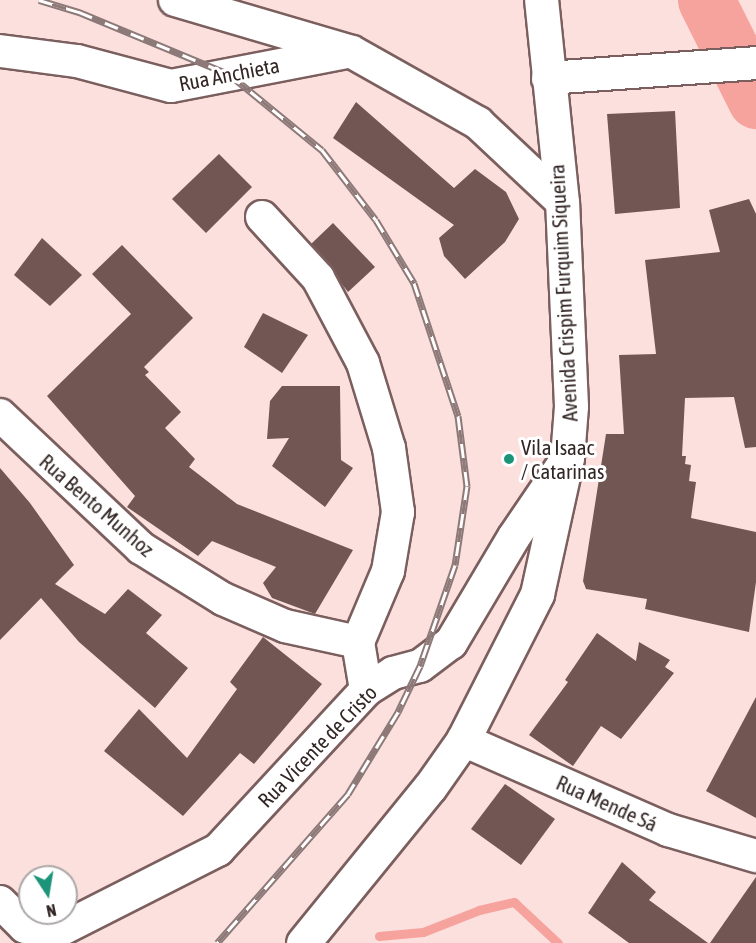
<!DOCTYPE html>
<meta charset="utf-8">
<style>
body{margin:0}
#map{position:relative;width:756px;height:943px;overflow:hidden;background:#fbe0de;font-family:"Asap Condensed",sans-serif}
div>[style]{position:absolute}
.stream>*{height:9px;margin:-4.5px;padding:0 4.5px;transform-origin:4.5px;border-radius:4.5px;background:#f6a29d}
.river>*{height:57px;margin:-28.5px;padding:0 28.5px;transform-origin:28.5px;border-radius:28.5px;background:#f6a29d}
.building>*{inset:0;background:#725654}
.roads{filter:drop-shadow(2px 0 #7b5f5e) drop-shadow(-2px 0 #7b5f5e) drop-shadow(0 2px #7b5f5e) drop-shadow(0 -2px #7b5f5e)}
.minor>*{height:32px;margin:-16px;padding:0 16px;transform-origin:16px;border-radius:16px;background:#fff}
.major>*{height:33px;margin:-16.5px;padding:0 16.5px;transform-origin:16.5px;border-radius:16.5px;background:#fff}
.rail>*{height:7px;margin-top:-3.5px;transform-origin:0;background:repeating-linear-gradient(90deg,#fff 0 14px,#8c7978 0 28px);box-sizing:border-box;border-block:2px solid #8c7978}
.dots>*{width:16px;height:16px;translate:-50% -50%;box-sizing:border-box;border:3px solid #fff;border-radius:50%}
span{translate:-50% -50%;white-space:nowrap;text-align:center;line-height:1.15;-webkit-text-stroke:6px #fff;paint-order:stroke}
.street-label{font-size:21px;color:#322625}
.poi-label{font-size:21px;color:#322625}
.left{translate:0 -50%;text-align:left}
.north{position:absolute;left:18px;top:865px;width:60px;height:60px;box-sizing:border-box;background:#fff;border:2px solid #ada8a8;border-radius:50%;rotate:168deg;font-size:16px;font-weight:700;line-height:24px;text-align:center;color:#322625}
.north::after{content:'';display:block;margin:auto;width:21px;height:27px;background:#1c9479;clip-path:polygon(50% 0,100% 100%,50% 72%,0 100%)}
</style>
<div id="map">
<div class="stream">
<div style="left:379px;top:936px;width:44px;rotate:-5.2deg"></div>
<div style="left:423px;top:932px;width:60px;rotate:-21.4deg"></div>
<div style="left:479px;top:910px;width:36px;rotate:-13deg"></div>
<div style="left:514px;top:902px;width:60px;rotate:43deg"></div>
</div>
<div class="river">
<div style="left:706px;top:0;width:112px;rotate:63.4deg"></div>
</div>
<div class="building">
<div style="clip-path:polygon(356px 102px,454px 188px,475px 169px,506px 192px,519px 219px,505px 242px,465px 279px,444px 256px,439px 238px,454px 225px,333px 138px)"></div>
<div style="clip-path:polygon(675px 111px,680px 208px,615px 214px,607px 114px)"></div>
<div style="clip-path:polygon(219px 154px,252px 187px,206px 233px,172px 199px)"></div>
<div style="clip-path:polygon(749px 199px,756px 214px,756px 447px,745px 448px,734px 397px,685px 398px,682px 456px,686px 456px,685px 464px,691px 465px,689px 481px,696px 482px,691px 518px,756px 532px,756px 582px,749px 632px,645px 609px,647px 599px,586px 589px,583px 581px,606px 434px,624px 434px,619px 355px,656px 354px,645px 260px,720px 252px,709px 210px)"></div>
<div style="clip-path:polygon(333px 223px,375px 267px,348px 292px,311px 244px)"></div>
<div style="clip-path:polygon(42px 238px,82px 275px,50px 306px,14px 275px)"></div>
<div style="clip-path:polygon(122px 245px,193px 318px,144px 367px,149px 372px,145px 375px,181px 412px,165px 428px,195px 459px,189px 467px,237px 504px,353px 550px,315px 614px,272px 598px,263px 583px,276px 567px,212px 541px,198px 556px,127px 507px,135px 496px,47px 396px,131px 314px,92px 274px)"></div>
<div style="clip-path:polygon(263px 313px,308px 335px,282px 373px,244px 347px)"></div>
<div style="clip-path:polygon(282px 386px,340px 386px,341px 460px,353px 468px,325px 507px,272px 466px,289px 438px,267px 439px,270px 401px)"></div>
<div style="clip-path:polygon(0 468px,30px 503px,74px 565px,55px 584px,105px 614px,128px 589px,162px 615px,146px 633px,188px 668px,155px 708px,79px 642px,41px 598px,0 640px)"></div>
<div style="clip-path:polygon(597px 633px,636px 661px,639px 642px,670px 660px,665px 667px,674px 673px,621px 739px,601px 726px,573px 766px,529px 735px,568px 682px,565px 680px)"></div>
<div style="clip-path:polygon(263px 637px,322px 684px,254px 764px,240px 753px,183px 816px,104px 751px,139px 709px,187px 758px,237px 689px,230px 682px)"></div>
<div style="clip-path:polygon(756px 697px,756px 818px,706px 791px)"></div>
<div style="clip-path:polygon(505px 784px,555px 819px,521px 865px,471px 829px)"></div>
<div style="clip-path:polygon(622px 862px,656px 892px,649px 900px,708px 943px,629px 943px,588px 913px)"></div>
<div style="clip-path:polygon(756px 877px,756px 943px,710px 943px)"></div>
</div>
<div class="roads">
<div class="minor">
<div style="left:175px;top:0;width:184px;rotate:16.4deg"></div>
<div style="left:352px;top:52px;width:145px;rotate:29.4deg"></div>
<div style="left:478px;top:123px;width:115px;rotate:43.2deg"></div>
<div style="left:0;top:51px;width:78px;rotate:7.4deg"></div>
<div style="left:77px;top:61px;width:97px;rotate:14.9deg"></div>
<div style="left:171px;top:86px;width:175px;rotate:-10.9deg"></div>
<div style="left:548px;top:78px;width:209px;rotate:-4.1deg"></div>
<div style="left:262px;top:217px;width:83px;rotate:47.4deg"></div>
<div style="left:318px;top:278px;width:96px;rotate:62.1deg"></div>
<div style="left:363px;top:363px;width:89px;rotate:73deg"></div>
<div style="left:389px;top:448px;width:65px;rotate:82deg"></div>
<div style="left:398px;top:512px;width:60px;rotate:99.6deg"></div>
<div style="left:388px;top:571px;width:77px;rotate:112.9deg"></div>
<div style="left:0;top:415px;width:194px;rotate:43.3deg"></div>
<div style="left:141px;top:548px;width:97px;rotate:31.9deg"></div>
<div style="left:223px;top:599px;width:68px;rotate:23.5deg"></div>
<div style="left:285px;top:626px;width:75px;rotate:12.4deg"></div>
<div style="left:358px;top:642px;width:49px;rotate:80.5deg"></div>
<div style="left:463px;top:740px;width:224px;rotate:23.7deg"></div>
<div style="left:668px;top:830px;width:92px;rotate:16.5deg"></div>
<div style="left:0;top:902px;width:35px;rotate:45deg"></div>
<div style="left:25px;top:927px;width:39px;rotate:1deg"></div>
<div style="left:64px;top:928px;width:173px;rotate:-26.9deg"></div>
<div style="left:218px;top:850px;width:218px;rotate:-47.2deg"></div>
<div style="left:366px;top:690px;width:32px;rotate:-32deg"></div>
<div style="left:393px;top:673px;width:28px;rotate:-15deg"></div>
<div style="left:420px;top:666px;width:39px;rotate:-37deg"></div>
<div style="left:451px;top:643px;width:123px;rotate:-59.3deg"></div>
<div style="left:514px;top:537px;width:91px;rotate:-55.8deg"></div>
</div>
<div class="major">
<div style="left:303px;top:943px;width:201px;rotate:-50.9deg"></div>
<div style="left:430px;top:787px;width:57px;rotate:-54.9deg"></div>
<div style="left:463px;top:740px;width:164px;rotate:-63.1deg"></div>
<div style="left:537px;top:594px;width:139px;rotate:-77.6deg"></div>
<div style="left:567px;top:458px;width:52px;rotate:-85.6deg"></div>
<div style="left:571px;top:406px;width:204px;rotate:-92.5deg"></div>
<div style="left:562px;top:202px;width:203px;rotate:-95.9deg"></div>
</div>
</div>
<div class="rail">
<div style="left:39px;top:0;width:42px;rotate:16.7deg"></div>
<div style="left:79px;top:12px;width:162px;rotate:22.5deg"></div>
<div style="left:229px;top:74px;width:120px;rotate:39.3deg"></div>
<div style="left:322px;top:150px;width:88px;rotate:52.4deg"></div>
<div style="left:376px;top:220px;width:74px;rotate:58.9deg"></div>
<div style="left:414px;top:283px;width:140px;rotate:71.7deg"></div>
<div style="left:458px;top:416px;width:71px;rotate:82.7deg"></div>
<div style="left:467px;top:486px;width:80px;rotate:98.6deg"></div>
<div style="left:455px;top:565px;width:107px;rotate:109.1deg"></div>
<div style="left:420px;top:666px;width:51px;rotate:115.6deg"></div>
<div style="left:398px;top:712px;width:96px;rotate:121.4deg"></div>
<div style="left:348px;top:794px;width:198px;rotate:131.3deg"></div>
</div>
<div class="dots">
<div style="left:509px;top:459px;background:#1c9479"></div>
</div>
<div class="street-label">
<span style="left:229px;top:74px;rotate:-11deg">Rua Anchieta</span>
<span style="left:563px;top:293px;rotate:-93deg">Avenida Crispim Furquim Siqueira</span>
<span style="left:97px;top:505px;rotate:41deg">Rua Bento Munhoz</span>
<span style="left:317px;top:746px;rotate:-46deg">Rua Vicente de Cristo</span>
<span style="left:607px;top:803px;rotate:24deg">Rua Mende Sá</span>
</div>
<div class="poi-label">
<span class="left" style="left:521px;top:459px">Vila Isaac<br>/ Catarinas</span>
</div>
<div class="north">N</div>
</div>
